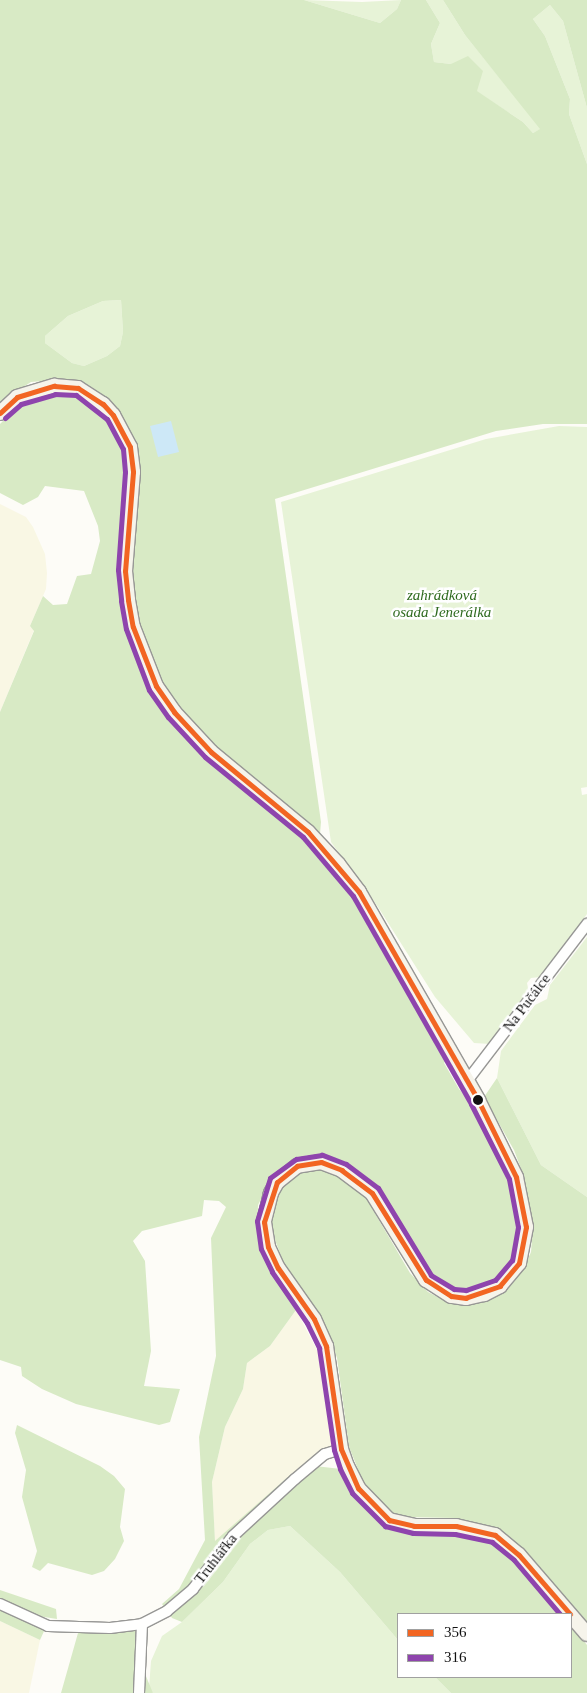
<!DOCTYPE html>
<meta charset="utf-8">
<style>
body{margin:0}
#map{position:relative;width:587px;height:1693px;overflow:hidden;background:#fdfcf7;font-family:Georgia,serif}
div>[style]{position:absolute}
.farmland>*{inset:0;background:#f9f7e4}
.green>*{inset:0;background:#e7f3d7}
.forest>*{inset:0;background:#d8eac5}
.water>*{inset:0;background:#cde8f7}
.roads{filter:drop-shadow(1px 0 #979795) drop-shadow(-1px 0 #979795) drop-shadow(0 1px #979795) drop-shadow(0 -1px #979795)}
.street>*{height:10px;margin:-5px;padding:0 5px;transform-origin:5px;border-radius:5px;background:#fffffe}
.secondary>*{height:14px;margin:-7px;padding:0 7px;transform-origin:7px;border-radius:7px;background:#f6f4eb}
.bus-1>*{height:5px;margin:-2.5px;padding:0 2.5px;transform-origin:2.5px;border-radius:2.5px;background:#f26522}
.bus-2>*{height:5px;margin:-2.5px;padding:0 2.5px;transform-origin:2.5px;border-radius:2.5px;background:#8e44ad}
.dots>*{width:14px;height:14px;translate:-50% -50%;box-sizing:border-box;border:2px solid #fff;border-radius:50%}
span{translate:-50% -50%;white-space:nowrap;text-align:center;line-height:1.15;-webkit-text-stroke:5px #fff;paint-order:stroke}
.park-label{font-size:15px;color:#2f6b1f;font-style:italic}
.street-label{font-size:15px;color:#111}
.legend{position:absolute;left:397px;top:1613px;width:175px;height:65px;box-sizing:border-box;background:#fff;border:1px solid #a0a0a0;margin:0;padding:6px 9px;list-style:none;font-size:15px;color:#111}
.legend li{display:flex;align-items:center;gap:10px;height:25px}
.legend b{width:25px;border:1px solid #a0a0a0}
</style>
<div id="map">
<div class="farmland">
<div style="clip-path:polygon(0 504px,26px 517px,33px 527px,45px 554px,47px 573px,46px 589px,30px 626px,34px 630px,0 712px)"></div>
<div style="clip-path:polygon(296px 1310px,318px 1352px,332px 1448px,290px 1475px,215px 1542px,212px 1482px,225px 1427px,243px 1389px,247px 1363px,270px 1346px)"></div>
<div style="clip-path:polygon(0 1621px,40px 1640px,29px 1693px,0 1693px)"></div>
</div>
<div class="green">
<div style="clip-path:polygon(304px 0,362px 2px,401px 0,397px 9px,380px 23px)"></div>
<div style="clip-path:polygon(426px 0,443px 0,465px 35px,541px 129px,533px 133px,523px 122px,476px 91px,451px 64px,434px 62px,431px 44px,440px 23px)"></div>
<div style="clip-path:polygon(550px 5px,563px 21px,587px 108px,587px 164px,569px 114px,570px 99px,545px 36px,533px 19px)"></div>
<div style="clip-path:polygon(121px 300px,123px 332px,120px 346px,107px 356px,84px 366px,72px 363px,45px 343px,45px 336px,68px 316px,103px 301px)"></div>
<div style="clip-path:polygon(559px 426px,587px 427px,587px 787px,581px 788px,582px 795px,587px 794px,587px 914px,540px 977px,531px 978px,527px 983px,529px 993px,490px 1044px,474px 1043px,435px 997px,378px 907px,331px 842px,281px 502px,486px 439px)"></div>
<div style="clip-path:polygon(587px 937px,587px 1197px,541px 1165px,497px 1078px,501px 1051px,535px 1005px,547px 999px,550px 985px)"></div>
<div style="clip-path:polygon(290px 1526px,340px 1572px,398px 1640px,398px 1677px,435px 1677px,451px 1693px,153px 1693px,149px 1688px,151px 1661px,162px 1636px,182px 1622px,223px 1582px,250px 1544px,268px 1530px)"></div>
</div>
<div class="forest">
<div style="clip-path:polygon(evenodd,0 0,304px 0,380px 23px,397px 9px,401px 0,426px 0,440px 23px,431px 44px,434px 62px,451px 64px,468px 56px,483px 71px,477px 91px,523px 122px,533px 133px,540px 129px,465px 35px,443px 0,587px 0,587px 108px,563px 21px,550px 5px,533px 19px,545px 36px,570px 99px,569px 114px,587px 164px,587px 424px,543px 424px,496px 431px,275px 499px,321px 822px,320px 834px,216px 747px,180px 708px,162px 682px,140px 625px,135px 599px,133px 571px,140px 471px,137px 445px,119px 410px,93px 388px,66px 379px,31px 382px,0 402px,0 0,121px 300px,123px 332px,120px 346px,107px 356px,84px 366px,72px 363px,45px 343px,45px 336px,68px 316px,103px 301px,121px 300px)"></div>
<div style="clip-path:polygon(54px 393px,75px 395px,99px 409px,115px 431px,123px 449px,126px 472px,119px 587px,126px 629px,149px 689px,168px 717px,206px 757px,302px 837px,333px 868px,353px 896px,446px 1060px,444px 1063px,459px 1089px,472px 1104px,501px 1156px,518px 1218px,516px 1248px,506px 1270px,488px 1284px,460px 1290px,432px 1275px,378px 1189px,346px 1164px,322px 1155px,308px 1155px,294px 1160px,272px 1177px,258px 1205px,257px 1235px,272px 1271px,296px 1310px,270px 1346px,247px 1363px,243px 1389px,225px 1427px,212px 1482px,215px 1541px,290px 1475px,306px 1465px,341px 1469px,352px 1492px,386px 1526px,414px 1534px,455px 1533px,492px 1541px,513px 1560px,561px 1614px,398px 1614px,398px 1640px,340px 1572px,290px 1526px,268px 1530px,250px 1544px,223px 1582px,182px 1622px,172px 1618px,162px 1604px,179px 1589px,205px 1540px,199px 1437px,216px 1356px,211px 1238px,226px 1207px,219px 1201px,204px 1200px,202px 1216px,142px 1231px,133px 1241px,145px 1261px,151px 1351px,144px 1386px,180px 1389px,170px 1422px,159px 1425px,76px 1404px,42px 1389px,22px 1376px,21px 1367px,0 1360px,0 712px,34px 631px,30px 626px,43px 596px,53px 605px,67px 604px,77px 576px,91px 574px,100px 541px,98px 526px,84px 491px,45px 486px,38px 497px,23px 505px,0 493px,0 424px,21px 403px)"></div>
<div style="clip-path:polygon(497px 1078px,541px 1165px,587px 1197px,587px 1622px,524px 1550px,499px 1529px,456px 1518px,404px 1517px,393px 1513px,374px 1497px,364px 1484px,349px 1447px,337px 1358px,327px 1328px,284px 1264px,272px 1232px,272px 1208px,283px 1186px,300px 1173px,320px 1169px,338px 1176px,366px 1198px,410px 1273px,428px 1292px,449px 1303px,466px 1305px,487px 1301px,504px 1292px,525px 1266px,531px 1252px,533px 1227px,523px 1174px,514px 1150px,484px 1097px)"></div>
<div style="clip-path:polygon(17px 1425px,100px 1466px,114px 1476px,125px 1489px,120px 1527px,124px 1541px,115px 1559px,104px 1571px,92px 1575px,48px 1563px,40px 1571px,32px 1567px,37px 1551px,22px 1497px,26px 1470px,15px 1433px)"></div>
<div style="clip-path:polygon(0 1590px,56px 1609px,57px 1619px,38px 1616px,0 1600px)"></div>
<div style="clip-path:polygon(0 1608px,45px 1629px,40px 1640px,0 1621px)"></div>
<div style="clip-path:polygon(571px 1625px,587px 1645px,587px 1693px,451px 1693px,435px 1677px,571px 1677px)"></div>
<div style="clip-path:polygon(141px 1629px,143px 1669px,153px 1693px,61px 1693px,78px 1633px)"></div>
</div>
<div class="water">
<div style="clip-path:polygon(171px 421px,179px 452px,158px 457px,150px 426px)"></div>
</div>
<div class="roads">
<div class="street">
<div style="left:467px;top:1081px;width:198px;rotate:-52.6deg"></div>
<div style="left:0;top:1604px;width:53px;rotate:24.6deg"></div>
<div style="left:48px;top:1626px;width:62px;rotate:1.8deg"></div>
<div style="left:110px;top:1628px;width:32px;rotate:-7deg"></div>
<div style="left:142px;top:1624px;width:28px;rotate:-27deg"></div>
<div style="left:167px;top:1611px;width:34px;rotate:-40deg"></div>
<div style="left:193px;top:1589px;width:66px;rotate:-53deg"></div>
<div style="left:233px;top:1536px;width:84px;rotate:-42.6deg"></div>
<div style="left:295px;top:1479px;width:39px;rotate:-40deg"></div>
<div style="left:325px;top:1454px;width:17px;rotate:-17deg"></div>
<div style="left:139px;top:1693px;width:69px;rotate:-87.5deg"></div>
</div>
<div class="secondary">
<div style="left:0;top:413px;width:23px;rotate:-43deg"></div>
<div style="left:17px;top:397px;width:39px;rotate:-17deg"></div>
<div style="left:54px;top:386px;width:24px;rotate:5deg"></div>
<div style="left:78px;top:388px;width:30px;rotate:33deg"></div>
<div style="left:103px;top:404px;width:15px;rotate:48deg"></div>
<div style="left:113px;top:415px;width:36px;rotate:62deg"></div>
<div style="left:130px;top:447px;width:25px;rotate:83deg"></div>
<div style="left:133px;top:472px;width:99px;rotate:94.6deg"></div>
<div style="left:125px;top:571px;width:29px;rotate:84deg"></div>
<div style="left:128px;top:600px;width:27px;rotate:80deg"></div>
<div style="left:133px;top:627px;width:63px;rotate:68.7deg"></div>
<div style="left:156px;top:686px;width:32px;rotate:55deg"></div>
<div style="left:174px;top:712px;width:54px;rotate:47.2deg"></div>
<div style="left:211px;top:752px;width:126px;rotate:39.5deg"></div>
<div style="left:308px;top:832px;width:44px;rotate:46.8deg"></div>
<div style="left:338px;top:864px;width:35px;rotate:53deg"></div>
<div style="left:359px;top:892px;width:240px;rotate:60.2deg"></div>
<div style="left:478px;top:1100px;width:86px;rotate:63.7deg"></div>
<div style="left:516px;top:1177px;width:51px;rotate:78.7deg"></div>
<div style="left:526px;top:1227px;width:37px;rotate:101deg"></div>
<div style="left:519px;top:1263px;width:30px;rotate:130deg"></div>
<div style="left:500px;top:1286px;width:18px;rotate:153deg"></div>
<div style="left:484px;top:1294px;width:18px;rotate:167deg"></div>
<div style="left:466px;top:1298px;width:15px;rotate:-172deg"></div>
<div style="left:451px;top:1296px;width:30px;rotate:-147deg"></div>
<div style="left:426px;top:1280px;width:102px;rotate:-121.8deg"></div>
<div style="left:372px;top:1193px;width:38px;rotate:-143deg"></div>
<div style="left:342px;top:1170px;width:22px;rotate:-159deg"></div>
<div style="left:321px;top:1162px;width:24px;rotate:171deg"></div>
<div style="left:297px;top:1166px;width:26px;rotate:141deg"></div>
<div style="left:277px;top:1182px;width:13px;rotate:119deg"></div>
<div style="left:271px;top:1193px;width:30px;rotate:104deg"></div>
<div style="left:264px;top:1222px;width:25px;rotate:81deg"></div>
<div style="left:268px;top:1247px;width:23px;rotate:65deg"></div>
<div style="left:278px;top:1268px;width:62px;rotate:54.8deg"></div>
<div style="left:314px;top:1319px;width:30px;rotate:66deg"></div>
<div style="left:326px;top:1346px;width:104px;rotate:81.7deg"></div>
<div style="left:341px;top:1449px;width:18px;rotate:71deg"></div>
<div style="left:347px;top:1466px;width:25px;rotate:63deg"></div>
<div style="left:358px;top:1488px;width:45px;rotate:45.9deg"></div>
<div style="left:389px;top:1520px;width:26px;rotate:13deg"></div>
<div style="left:414px;top:1526px;width:42px"></div>
<div style="left:456px;top:1526px;width:40px;rotate:13deg"></div>
<div style="left:495px;top:1535px;width:31px;rotate:40deg"></div>
<div style="left:519px;top:1555px;width:104px;rotate:49.3deg"></div>
</div>
</div>
<div class="bus-1">
<div style="left:0;top:413px;width:23px;rotate:-43deg"></div>
<div style="left:17px;top:397px;width:39px;rotate:-17deg"></div>
<div style="left:54px;top:386px;width:24px;rotate:5deg"></div>
<div style="left:78px;top:388px;width:30px;rotate:33deg"></div>
<div style="left:103px;top:404px;width:15px;rotate:48deg"></div>
<div style="left:113px;top:415px;width:36px;rotate:62deg"></div>
<div style="left:130px;top:447px;width:25px;rotate:83deg"></div>
<div style="left:133px;top:472px;width:99px;rotate:94.6deg"></div>
<div style="left:125px;top:571px;width:29px;rotate:84deg"></div>
<div style="left:128px;top:600px;width:27px;rotate:80deg"></div>
<div style="left:133px;top:627px;width:63px;rotate:68.7deg"></div>
<div style="left:156px;top:686px;width:32px;rotate:55deg"></div>
<div style="left:174px;top:712px;width:54px;rotate:47.2deg"></div>
<div style="left:211px;top:752px;width:126px;rotate:39.5deg"></div>
<div style="left:308px;top:832px;width:79px;rotate:49.6deg"></div>
<div style="left:359px;top:892px;width:240px;rotate:60.2deg"></div>
<div style="left:478px;top:1100px;width:86px;rotate:63.7deg"></div>
<div style="left:516px;top:1177px;width:51px;rotate:78.7deg"></div>
<div style="left:526px;top:1227px;width:37px;rotate:101deg"></div>
<div style="left:519px;top:1263px;width:30px;rotate:130deg"></div>
<div style="left:500px;top:1286px;width:36px;rotate:161deg"></div>
<div style="left:466px;top:1298px;width:15px;rotate:-172deg"></div>
<div style="left:451px;top:1296px;width:30px;rotate:-147deg"></div>
<div style="left:426px;top:1280px;width:102px;rotate:-121.8deg"></div>
<div style="left:372px;top:1193px;width:38px;rotate:-143deg"></div>
<div style="left:342px;top:1170px;width:22px;rotate:-159deg"></div>
<div style="left:321px;top:1162px;width:24px;rotate:171deg"></div>
<div style="left:297px;top:1166px;width:26px;rotate:141deg"></div>
<div style="left:277px;top:1182px;width:42px;rotate:108deg"></div>
<div style="left:264px;top:1222px;width:25px;rotate:81deg"></div>
<div style="left:268px;top:1247px;width:23px;rotate:65deg"></div>
<div style="left:278px;top:1268px;width:62px;rotate:54.8deg"></div>
<div style="left:314px;top:1319px;width:30px;rotate:66deg"></div>
<div style="left:326px;top:1346px;width:104px;rotate:81.7deg"></div>
<div style="left:341px;top:1449px;width:43px;rotate:66.4deg"></div>
<div style="left:358px;top:1488px;width:45px;rotate:45.9deg"></div>
<div style="left:389px;top:1520px;width:26px;rotate:13deg"></div>
<div style="left:414px;top:1526px;width:42px"></div>
<div style="left:456px;top:1526px;width:40px;rotate:13deg"></div>
<div style="left:495px;top:1535px;width:31px;rotate:40deg"></div>
<div style="left:519px;top:1555px;width:78px;rotate:49.2deg"></div>
</div>
<div class="bus-2">
<div style="left:5px;top:418px;width:21px;rotate:-41deg"></div>
<div style="left:21px;top:404px;width:35px;rotate:-16deg"></div>
<div style="left:55px;top:394px;width:21px;rotate:3deg"></div>
<div style="left:76px;top:395px;width:39px;rotate:38deg"></div>
<div style="left:107px;top:419px;width:34px;rotate:62deg"></div>
<div style="left:123px;top:449px;width:23px;rotate:85deg"></div>
<div style="left:125px;top:472px;width:98px;rotate:94.1deg"></div>
<div style="left:118px;top:570px;width:31px;rotate:84deg"></div>
<div style="left:121px;top:601px;width:28px;rotate:80deg"></div>
<div style="left:126px;top:629px;width:65px;rotate:69.3deg"></div>
<div style="left:149px;top:690px;width:33px;rotate:55deg"></div>
<div style="left:168px;top:717px;width:54px;rotate:47.2deg"></div>
<div style="left:205px;top:757px;width:127px;rotate:39.2deg"></div>
<div style="left:303px;top:837px;width:77px;rotate:49.7deg"></div>
<div style="left:353px;top:896px;width:239px;rotate:60.4deg"></div>
<div style="left:471px;top:1104px;width:84px;rotate:63.1deg"></div>
<div style="left:509px;top:1179px;width:49px;rotate:79.4deg"></div>
<div style="left:518px;top:1227px;width:34px;rotate:100deg"></div>
<div style="left:512px;top:1260px;width:26px;rotate:130deg"></div>
<div style="left:495px;top:1280px;width:31px;rotate:161deg"></div>
<div style="left:466px;top:1290px;width:12px;rotate:-175deg"></div>
<div style="left:454px;top:1289px;width:27px;rotate:-149deg"></div>
<div style="left:431px;top:1275px;width:102px;rotate:-121.3deg"></div>
<div style="left:378px;top:1188px;width:40px;rotate:-143deg"></div>
<div style="left:346px;top:1164px;width:26px;rotate:-159deg"></div>
<div style="left:322px;top:1155px;width:26px;rotate:171deg"></div>
<div style="left:296px;top:1159px;width:32px;rotate:144deg"></div>
<div style="left:270px;top:1178px;width:45px;rotate:106.8deg"></div>
<div style="left:257px;top:1221px;width:28px;rotate:82deg"></div>
<div style="left:261px;top:1249px;width:25px;rotate:64deg"></div>
<div style="left:272px;top:1272px;width:62px;rotate:55.5deg"></div>
<div style="left:307px;top:1323px;width:28px;rotate:64deg"></div>
<div style="left:319px;top:1348px;width:103px;rotate:81.6deg"></div>
<div style="left:334px;top:1450px;width:20px;rotate:72deg"></div>
<div style="left:340px;top:1469px;width:27px;rotate:63deg"></div>
<div style="left:352px;top:1493px;width:47px;rotate:45deg"></div>
<div style="left:385px;top:1526px;width:29px;rotate:14deg"></div>
<div style="left:413px;top:1533px;width:42px;rotate:1.4deg"></div>
<div style="left:455px;top:1534px;width:38px;rotate:12deg"></div>
<div style="left:492px;top:1542px;width:28px;rotate:39deg"></div>
<div style="left:514px;top:1560px;width:71px;rotate:49.6deg"></div>
</div>
<div class="dots">
<div style="left:478px;top:1100px;background:#111"></div>
</div>
<div class="park-label">
<span style="left:442px;top:604px">zahrádková<br>osada Jenerálka</span>
</div>
<div class="street-label">
<span style="left:527px;top:1003px;rotate:-53deg">Na Pučálce</span>
<span style="left:216px;top:1559px;rotate:-52deg">Truhlářka</span>
</div>
<ul class="legend">
<li><b style="height:6px;background:#f26522"></b>356</li>
<li><b style="height:6px;background:#8e44ad"></b>316</li>
</ul>
</div>
